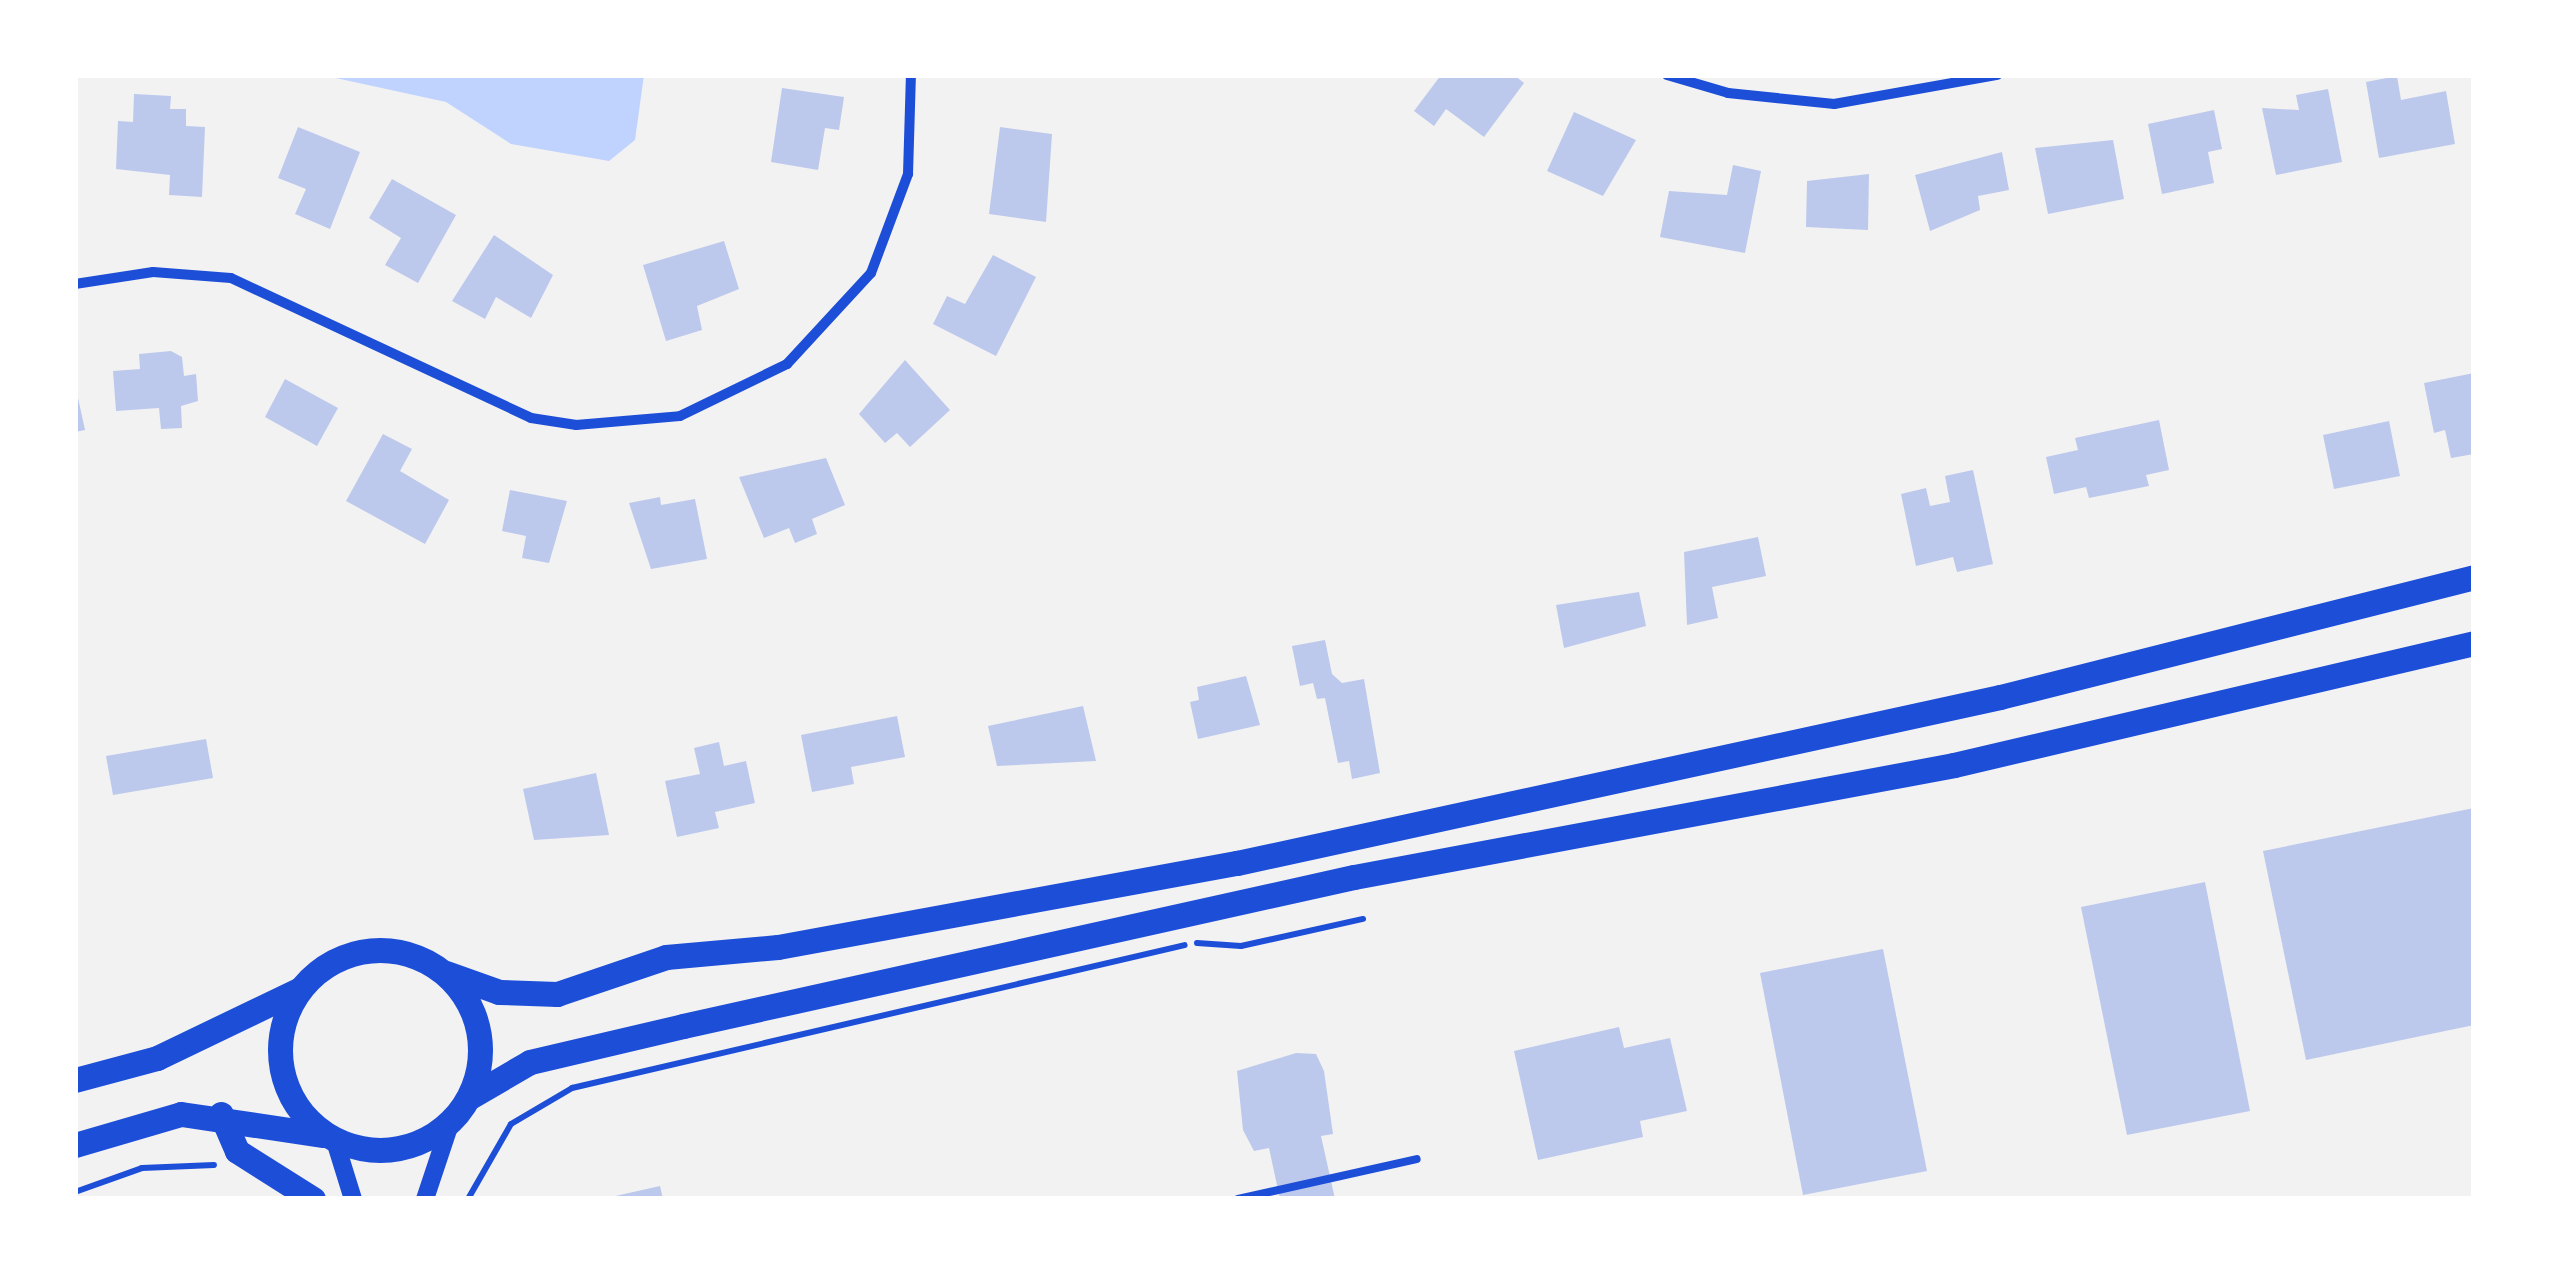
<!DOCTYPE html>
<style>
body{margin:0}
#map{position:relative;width:2549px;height:1274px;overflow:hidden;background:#f2f2f2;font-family:Arial,sans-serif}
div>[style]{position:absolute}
.water>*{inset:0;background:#bfd3fe}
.building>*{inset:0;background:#bdc9ec}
.path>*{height:6px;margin:-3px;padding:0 3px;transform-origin:3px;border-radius:3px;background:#1d4ed8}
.service>*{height:8px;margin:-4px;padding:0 4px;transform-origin:4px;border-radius:4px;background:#1d4ed8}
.minor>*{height:10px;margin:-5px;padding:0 5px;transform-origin:5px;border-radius:5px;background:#1d4ed8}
.tertiary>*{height:18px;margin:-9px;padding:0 9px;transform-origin:9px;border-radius:9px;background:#1d4ed8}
.primary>*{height:25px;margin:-12.5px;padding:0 12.5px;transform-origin:12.5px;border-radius:12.5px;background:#1d4ed8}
.primary>.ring{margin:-12.5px;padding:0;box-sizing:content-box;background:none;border:25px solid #1d4ed8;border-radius:50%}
span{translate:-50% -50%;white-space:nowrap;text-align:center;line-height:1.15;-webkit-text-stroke:8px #fff;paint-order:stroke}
.frame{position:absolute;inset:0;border:78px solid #fff;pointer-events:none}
</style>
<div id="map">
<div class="water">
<div style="clip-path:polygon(322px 75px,644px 75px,635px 140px,609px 161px,511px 144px,446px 102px)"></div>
</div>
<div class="building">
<div style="clip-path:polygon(1441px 75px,1514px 75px,1524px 83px,1484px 137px,1446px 109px,1434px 126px,1414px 111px)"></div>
<div style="clip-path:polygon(2397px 76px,2401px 100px,2446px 91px,2455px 144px,2379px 158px,2366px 82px)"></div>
<div style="clip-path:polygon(782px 88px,844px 97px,839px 130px,825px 128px,818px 170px,771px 162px)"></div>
<div style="clip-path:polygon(2328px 89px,2342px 162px,2276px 175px,2262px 108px,2299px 110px,2296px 95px)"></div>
<div style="clip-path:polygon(134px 94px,171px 96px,170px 109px,186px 109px,186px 126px,205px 127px,202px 197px,169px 195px,170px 175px,116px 169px,118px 121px,133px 122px)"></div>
<div style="clip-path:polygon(2214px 110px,2222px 149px,2208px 152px,2214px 183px,2162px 194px,2148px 124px)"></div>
<div style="clip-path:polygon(1574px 112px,1636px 140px,1603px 196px,1547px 171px)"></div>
<div style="clip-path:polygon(298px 127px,360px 152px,330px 229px,295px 214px,306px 189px,278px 178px)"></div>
<div style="clip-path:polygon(1000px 127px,1052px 134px,1046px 222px,989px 214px)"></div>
<div style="clip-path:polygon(2113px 140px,2124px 199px,2048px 214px,2035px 148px)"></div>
<div style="clip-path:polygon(2002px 152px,2009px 190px,1978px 196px,1980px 210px,1930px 231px,1915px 175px)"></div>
<div style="clip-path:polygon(1733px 165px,1761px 171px,1745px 253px,1660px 237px,1669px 191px,1727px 195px)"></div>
<div style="clip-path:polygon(1869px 174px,1868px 230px,1806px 227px,1807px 181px)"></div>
<div style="clip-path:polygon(392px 179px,456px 215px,418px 283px,385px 265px,401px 238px,369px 218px)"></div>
<div style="clip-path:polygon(494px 235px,553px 275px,531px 318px,496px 297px,485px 319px,452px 301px)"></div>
<div style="clip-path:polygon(724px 241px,739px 289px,697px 306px,702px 330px,666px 341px,643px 265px)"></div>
<div style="clip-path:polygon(993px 255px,1036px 277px,996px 356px,933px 324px,947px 296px,965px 304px)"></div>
<div style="clip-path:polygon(171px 351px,182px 357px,184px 376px,196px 374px,198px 401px,181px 406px,182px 428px,161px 429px,159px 408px,116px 411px,113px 371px,140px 369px,139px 354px)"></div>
<div style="clip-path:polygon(905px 360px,950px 410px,910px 447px,897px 433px,885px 443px,859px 414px)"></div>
<div style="clip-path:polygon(2474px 373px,2474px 454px,2451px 458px,2445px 430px,2434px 433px,2424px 383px)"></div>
<div style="clip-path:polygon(285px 379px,338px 408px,317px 446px,265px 417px)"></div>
<div style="clip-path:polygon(75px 384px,85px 430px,75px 432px)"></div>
<div style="clip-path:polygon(2159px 420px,2169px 470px,2146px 475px,2149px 486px,2089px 498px,2086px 487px,2054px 494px,2046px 457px,2078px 450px,2075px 438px)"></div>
<div style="clip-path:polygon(2389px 421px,2400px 476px,2334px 489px,2323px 435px)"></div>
<div style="clip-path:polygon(383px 434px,412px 449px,400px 471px,449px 500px,425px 544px,346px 501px)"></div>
<div style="clip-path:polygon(826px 458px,845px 505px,812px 519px,817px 534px,795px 543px,789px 528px,764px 538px,739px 477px)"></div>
<div style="clip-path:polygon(1973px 470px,1993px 564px,1957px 572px,1953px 557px,1916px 566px,1901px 494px,1926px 488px,1930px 506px,1950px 502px,1945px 476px)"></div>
<div style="clip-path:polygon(510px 490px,567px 501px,549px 563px,522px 558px,526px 536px,502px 531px)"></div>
<div style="clip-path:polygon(660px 497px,661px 505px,695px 499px,707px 559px,651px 569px,629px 503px)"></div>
<div style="clip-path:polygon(1758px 537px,1766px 576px,1712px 587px,1718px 618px,1687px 625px,1684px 552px)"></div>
<div style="clip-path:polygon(1639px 592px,1646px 626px,1564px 648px,1556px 605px)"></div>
<div style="clip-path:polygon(1325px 640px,1332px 674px,1342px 683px,1364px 679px,1380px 773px,1352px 779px,1349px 761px,1338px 763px,1325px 698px,1317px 699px,1313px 683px,1300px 686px,1292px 646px)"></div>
<div style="clip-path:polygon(1246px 676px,1260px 725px,1198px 739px,1190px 702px,1199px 700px,1197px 687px)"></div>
<div style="clip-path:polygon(1083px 706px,1096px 761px,997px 766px,988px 726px)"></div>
<div style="clip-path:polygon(897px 716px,905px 757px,851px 767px,854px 784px,812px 792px,801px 735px)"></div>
<div style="clip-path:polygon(206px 739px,213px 778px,113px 795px,106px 756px)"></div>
<div style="clip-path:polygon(719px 742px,724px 766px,746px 761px,755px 803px,715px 812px,719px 828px,677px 837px,665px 781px,700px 774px,694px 748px)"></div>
<div style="clip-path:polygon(596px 773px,609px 835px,534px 840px,523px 789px)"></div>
<div style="clip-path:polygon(2474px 808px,2474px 1025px,2306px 1060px,2263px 851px)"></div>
<div style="clip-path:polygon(2205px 882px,2250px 1111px,2127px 1135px,2081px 907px)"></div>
<div style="clip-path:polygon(1883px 949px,1927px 1171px,1803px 1195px,1760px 973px)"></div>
<div style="clip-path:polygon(1619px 1027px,1624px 1048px,1670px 1038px,1687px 1111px,1640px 1121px,1643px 1137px,1538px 1160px,1514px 1051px)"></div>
<div style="clip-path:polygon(1296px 1053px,1316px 1054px,1324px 1071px,1333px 1134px,1321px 1136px,1335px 1199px,1280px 1199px,1269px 1148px,1254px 1151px,1243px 1130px,1237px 1071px)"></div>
<div style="clip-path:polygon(660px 1186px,663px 1199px,611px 1199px,611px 1197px)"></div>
</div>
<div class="path">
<div style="left:1197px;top:943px;width:44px;rotate:3.9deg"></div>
<div style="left:1241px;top:946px;width:125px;rotate:-12.5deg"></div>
<div style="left:75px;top:1192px;width:71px;rotate:-19.7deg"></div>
<div style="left:142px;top:1168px;width:72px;rotate:-2.4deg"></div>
<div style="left:468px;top:1199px;width:86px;rotate:-60.2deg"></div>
<div style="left:511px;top:1124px;width:71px;rotate:-30.5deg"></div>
<div style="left:572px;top:1088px;width:629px;rotate:-13.13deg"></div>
</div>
<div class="service">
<div style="left:1238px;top:1199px;width:183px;rotate:-12.6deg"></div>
</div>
<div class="minor">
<div style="left:1667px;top:75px;width:64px;rotate:16.4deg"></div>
<div style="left:1728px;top:93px;width:107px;rotate:5.9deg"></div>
<div style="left:1834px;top:104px;width:166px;rotate:-10.1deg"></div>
<div style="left:75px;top:284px;width:79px;rotate:-8.7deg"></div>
<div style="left:153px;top:272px;width:78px;rotate:4.4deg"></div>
<div style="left:231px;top:278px;width:331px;rotate:25deg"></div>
<div style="left:531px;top:418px;width:46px;rotate:8.8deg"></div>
<div style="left:576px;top:425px;width:104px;rotate:-4.9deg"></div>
<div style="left:680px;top:416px;width:119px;rotate:-25.9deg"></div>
<div style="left:787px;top:364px;width:124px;rotate:-47.3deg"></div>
<div style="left:871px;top:273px;width:106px;rotate:-69.5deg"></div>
<div style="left:908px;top:174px;width:99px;rotate:-88.3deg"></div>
</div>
<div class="tertiary">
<div style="left:335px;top:1141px;width:61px;rotate:72.8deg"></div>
<div style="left:425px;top:1199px;width:79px;rotate:-71.6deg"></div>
</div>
<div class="primary">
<div class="ring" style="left:280px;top:950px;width:175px;height:175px"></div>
<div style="left:446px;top:973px;width:56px;rotate:19.7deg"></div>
<div style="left:499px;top:992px;width:58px;rotate:2deg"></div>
<div style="left:557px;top:994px;width:115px;rotate:-18.7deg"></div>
<div style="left:666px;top:957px;width:112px;rotate:-5.1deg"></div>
<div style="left:778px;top:947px;width:467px;rotate:-10.4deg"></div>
<div style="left:1237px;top:863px;width:781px;rotate:-12.27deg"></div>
<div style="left:2000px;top:697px;width:489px;rotate:-14.2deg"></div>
<div style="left:75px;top:1080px;width:85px;rotate:-15deg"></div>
<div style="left:157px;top:1058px;width:157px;rotate:-25.7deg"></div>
<div style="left:470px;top:1097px;width:69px;rotate:-30.3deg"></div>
<div style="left:530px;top:1062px;width:157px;rotate:-13.2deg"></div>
<div style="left:683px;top:1026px;width:687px;rotate:-12.52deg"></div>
<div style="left:1354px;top:877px;width:610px;rotate:-10.57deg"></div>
<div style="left:1954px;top:765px;width:534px;rotate:-13.2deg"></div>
<div style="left:221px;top:1114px;width:40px;rotate:66.6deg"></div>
<div style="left:237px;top:1151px;width:90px;rotate:32.3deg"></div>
<div style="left:75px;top:1145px;width:110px;rotate:-16.3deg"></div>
<div style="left:181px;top:1114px;width:144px;rotate:8.4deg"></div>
</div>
<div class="frame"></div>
</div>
